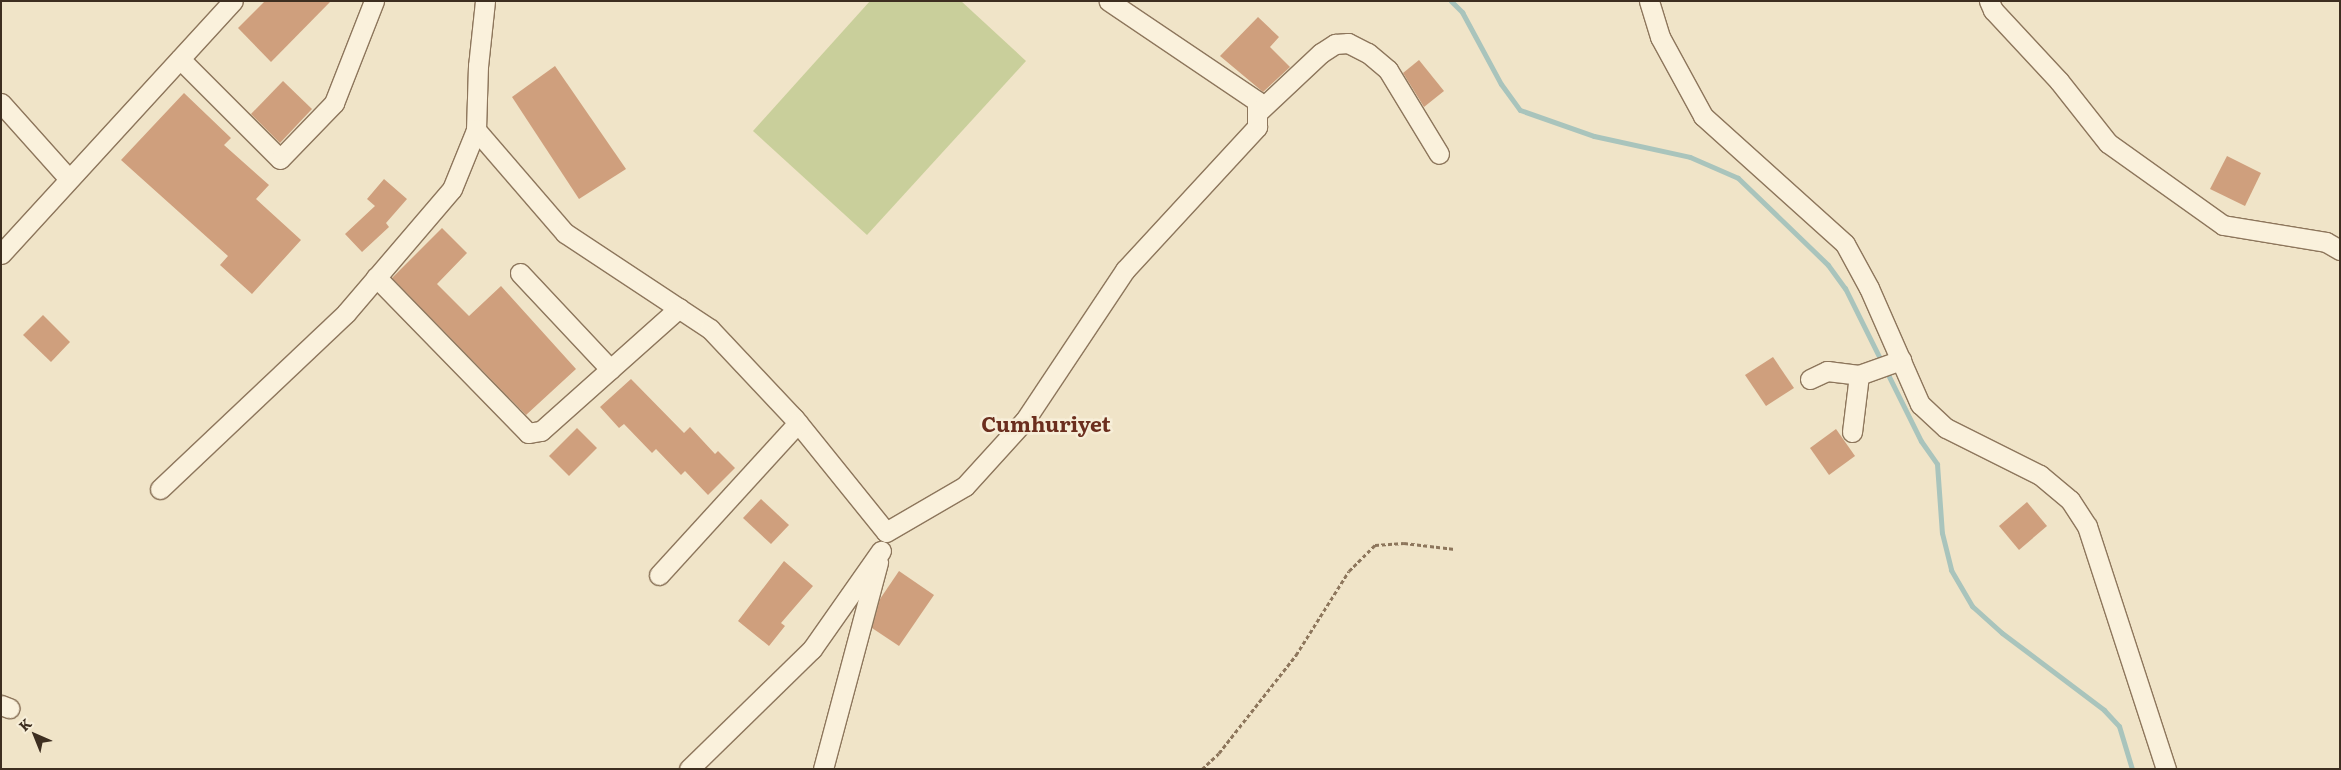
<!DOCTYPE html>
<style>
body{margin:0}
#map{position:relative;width:2341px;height:770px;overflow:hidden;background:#f0e4c8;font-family:Literata,serif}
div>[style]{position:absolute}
.green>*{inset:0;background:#c9cf9b}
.stream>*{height:5px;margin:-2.5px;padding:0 2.5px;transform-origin:2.5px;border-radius:2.5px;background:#a9c4bc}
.building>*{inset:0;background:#cf9f7d}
.path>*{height:3px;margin-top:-1.5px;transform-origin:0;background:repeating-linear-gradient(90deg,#8d765c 0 4px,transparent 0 6.5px)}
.roads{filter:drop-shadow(1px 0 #8d765c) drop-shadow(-1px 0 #8d765c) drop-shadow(0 1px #8d765c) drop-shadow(0 -1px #8d765c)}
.minor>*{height:19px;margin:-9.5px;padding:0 9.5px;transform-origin:9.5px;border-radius:9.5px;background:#faf1dc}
span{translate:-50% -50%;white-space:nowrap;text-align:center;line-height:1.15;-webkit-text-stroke:5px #f7eed8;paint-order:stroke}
.district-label{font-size:21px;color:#6b2e1e;font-weight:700}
.frame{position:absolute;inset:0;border:2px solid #3d2e20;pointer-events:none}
.north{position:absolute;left:10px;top:710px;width:50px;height:50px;-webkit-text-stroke:4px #f7eed8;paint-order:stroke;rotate:316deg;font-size:14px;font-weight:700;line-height:20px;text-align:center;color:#3d2e20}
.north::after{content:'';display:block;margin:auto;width:18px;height:22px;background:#3d2e20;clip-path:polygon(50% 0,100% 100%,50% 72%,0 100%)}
</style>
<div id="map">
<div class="green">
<div style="clip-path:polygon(870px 1px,961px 1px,1026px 61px,867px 235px,753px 131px)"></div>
</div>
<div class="stream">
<div style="left:1451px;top:1px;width:16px;rotate:45deg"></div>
<div style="left:1462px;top:12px;width:82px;rotate:61.6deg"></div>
<div style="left:1501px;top:84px;width:32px;rotate:54deg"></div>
<div style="left:1520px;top:110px;width:78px;rotate:19.4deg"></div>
<div style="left:1594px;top:136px;width:98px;rotate:12.3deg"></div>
<div style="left:1690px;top:157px;width:52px;rotate:23.6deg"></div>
<div style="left:1738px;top:178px;width:125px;rotate:44deg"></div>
<div style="left:1828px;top:265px;width:29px;rotate:54deg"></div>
<div style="left:1845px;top:288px;width:171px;rotate:63.6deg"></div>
<div style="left:1921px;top:441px;width:28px;rotate:55deg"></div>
<div style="left:1937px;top:464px;width:69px;rotate:85.9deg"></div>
<div style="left:1942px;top:533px;width:38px;rotate:76deg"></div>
<div style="left:1951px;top:570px;width:42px;rotate:59.7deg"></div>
<div style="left:1972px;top:606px;width:40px;rotate:42deg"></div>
<div style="left:2002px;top:633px;width:128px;rotate:37deg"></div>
<div style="left:2104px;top:710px;width:22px;rotate:47deg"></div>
<div style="left:2119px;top:726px;width:45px;rotate:73.2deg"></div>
</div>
<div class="building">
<div style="clip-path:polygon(265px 1px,331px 1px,271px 62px,238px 28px)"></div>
<div style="clip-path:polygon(1258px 17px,1279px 37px,1270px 47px,1290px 67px,1263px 92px,1220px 56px)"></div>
<div style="clip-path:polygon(1419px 60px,1444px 91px,1424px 107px,1403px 73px)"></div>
<div style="clip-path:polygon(555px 66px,626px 169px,579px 199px,512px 97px)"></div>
<div style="clip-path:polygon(283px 81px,312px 109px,280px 143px,251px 114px)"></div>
<div style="clip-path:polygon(184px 93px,231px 138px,224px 145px,269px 185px,256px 199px,301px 240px,252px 294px,220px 265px,228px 256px,121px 160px)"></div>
<div style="clip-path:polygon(2227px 156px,2261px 173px,2245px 206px,2210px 189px)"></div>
<div style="clip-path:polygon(384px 179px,407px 199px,386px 223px,389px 227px,362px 252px,345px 234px,375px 206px,367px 199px)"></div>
<div style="clip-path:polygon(442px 228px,467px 253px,437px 284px,469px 316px,501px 286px,576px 369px,526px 415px,392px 278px)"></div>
<div style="clip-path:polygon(43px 315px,70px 342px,51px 362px,23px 335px)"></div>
<div style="clip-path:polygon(1773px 357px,1794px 388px,1766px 406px,1745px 375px)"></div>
<div style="clip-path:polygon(631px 379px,684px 433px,690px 427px,715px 454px,718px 451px,735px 468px,708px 495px,685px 471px,681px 475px,656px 449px,652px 453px,624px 424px,619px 428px,600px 407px)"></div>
<div style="clip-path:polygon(577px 428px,597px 448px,569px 476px,549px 456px)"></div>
<div style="clip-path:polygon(1836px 429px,1855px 456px,1829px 475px,1810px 448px)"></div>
<div style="clip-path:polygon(761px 499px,789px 525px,771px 544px,743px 518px)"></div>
<div style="clip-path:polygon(2027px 502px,2047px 526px,2019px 550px,1999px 526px)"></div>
<div style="clip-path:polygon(784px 561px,813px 586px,781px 623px,785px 626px,769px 646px,738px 621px)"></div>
<div style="clip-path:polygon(899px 571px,934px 595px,899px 646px,872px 628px,880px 599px)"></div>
</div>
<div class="path">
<div style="left:1202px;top:769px;width:23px;rotate:-43deg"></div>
<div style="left:1219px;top:753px;width:125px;rotate:-51.8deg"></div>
<div style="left:1296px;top:655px;width:99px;rotate:-57.8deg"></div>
<div style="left:1349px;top:571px;width:37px;rotate:-45deg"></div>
<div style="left:1375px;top:545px;width:29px;rotate:-4deg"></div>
<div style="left:1404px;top:543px;width:51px;rotate:6.7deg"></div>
</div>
<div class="roads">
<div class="minor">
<div style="left:485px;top:1px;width:65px;rotate:96.1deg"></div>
<div style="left:478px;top:66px;width:64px;rotate:91.8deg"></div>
<div style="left:476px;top:130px;width:136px;rotate:49.2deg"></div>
<div style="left:565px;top:233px;width:174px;rotate:33.5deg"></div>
<div style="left:710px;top:329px;width:122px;rotate:46.7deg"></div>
<div style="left:794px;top:418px;width:146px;rotate:51.1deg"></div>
<div style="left:886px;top:532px;width:91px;rotate:-30.2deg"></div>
<div style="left:965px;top:486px;width:89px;rotate:-47.7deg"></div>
<div style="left:1025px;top:420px;width:180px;rotate:-56.3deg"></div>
<div style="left:1125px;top:270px;width:195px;rotate:-47.3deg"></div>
<div style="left:1257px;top:127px;width:26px;rotate:-90deg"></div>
<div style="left:1257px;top:101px;width:179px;rotate:-146deg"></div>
<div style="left:1649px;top:1px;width:38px;rotate:73deg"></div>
<div style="left:1660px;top:37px;width:90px;rotate:61.4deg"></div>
<div style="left:1703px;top:116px;width:191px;rotate:42deg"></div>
<div style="left:1845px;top:244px;width:50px;rotate:61.4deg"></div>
<div style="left:1869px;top:288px;width:127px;rotate:66.3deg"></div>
<div style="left:1920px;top:404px;width:35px;rotate:43deg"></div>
<div style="left:1946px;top:428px;width:105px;rotate:26.6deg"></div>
<div style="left:2040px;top:475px;width:39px;rotate:40deg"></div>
<div style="left:2070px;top:500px;width:31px;rotate:57deg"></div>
<div style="left:2087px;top:526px;width:256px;rotate:72deg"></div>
<div style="left:1989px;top:1px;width:10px;rotate:66deg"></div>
<div style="left:1993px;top:10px;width:97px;rotate:47.1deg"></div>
<div style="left:2059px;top:81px;width:79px;rotate:51.7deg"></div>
<div style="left:2108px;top:143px;width:141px;rotate:35.5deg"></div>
<div style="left:2223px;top:225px;width:104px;rotate:9.4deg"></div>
<div style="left:2326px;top:242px;width:16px;rotate:30deg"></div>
<div style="left:180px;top:59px;width:141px;rotate:45deg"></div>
<div style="left:280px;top:159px;width:78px;rotate:-46deg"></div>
<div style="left:334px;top:103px;width:110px;rotate:-68.6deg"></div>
<div style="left:1px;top:103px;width:102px;rotate:48.2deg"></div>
<div style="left:1257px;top:113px;width:88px;rotate:-43.2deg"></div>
<div style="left:1321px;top:53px;width:17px;rotate:-33deg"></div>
<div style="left:1335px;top:44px;width:13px;rotate:-4deg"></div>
<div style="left:1348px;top:43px;width:22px;rotate:27deg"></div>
<div style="left:1368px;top:53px;width:26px;rotate:40deg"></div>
<div style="left:1388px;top:70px;width:98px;rotate:58.7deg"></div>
<div style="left:1px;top:254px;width:343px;rotate:-47.5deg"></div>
<div style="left:520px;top:273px;width:132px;rotate:46.8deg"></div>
<div style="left:376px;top:277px;width:218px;rotate:45.7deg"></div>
<div style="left:528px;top:433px;width:13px;rotate:-9deg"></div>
<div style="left:541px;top:431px;width:185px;rotate:-41.7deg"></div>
<div style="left:1810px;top:379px;width:19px;rotate:-25deg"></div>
<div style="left:1827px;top:371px;width:32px;rotate:7deg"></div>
<div style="left:1859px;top:375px;width:45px;rotate:-19.7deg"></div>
<div style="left:1852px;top:432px;width:57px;rotate:-83deg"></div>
<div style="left:160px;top:489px;width:256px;rotate:-43.4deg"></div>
<div style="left:346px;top:313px;width:163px;rotate:-49.5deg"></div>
<div style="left:452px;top:189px;width:64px;rotate:-67.9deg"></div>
<div style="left:659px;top:575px;width:206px;rotate:-47.6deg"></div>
<div style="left:1px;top:705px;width:9px;rotate:21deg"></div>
<div style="left:689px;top:769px;width:172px;rotate:-44.3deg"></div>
<div style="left:812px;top:649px;width:120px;rotate:-54.9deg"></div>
<div style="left:823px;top:769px;width:214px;rotate:-75.1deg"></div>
</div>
</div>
<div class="district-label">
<span style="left:1046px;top:423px">Cumhuriyet</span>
</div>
<div class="frame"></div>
<div class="north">K</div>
</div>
